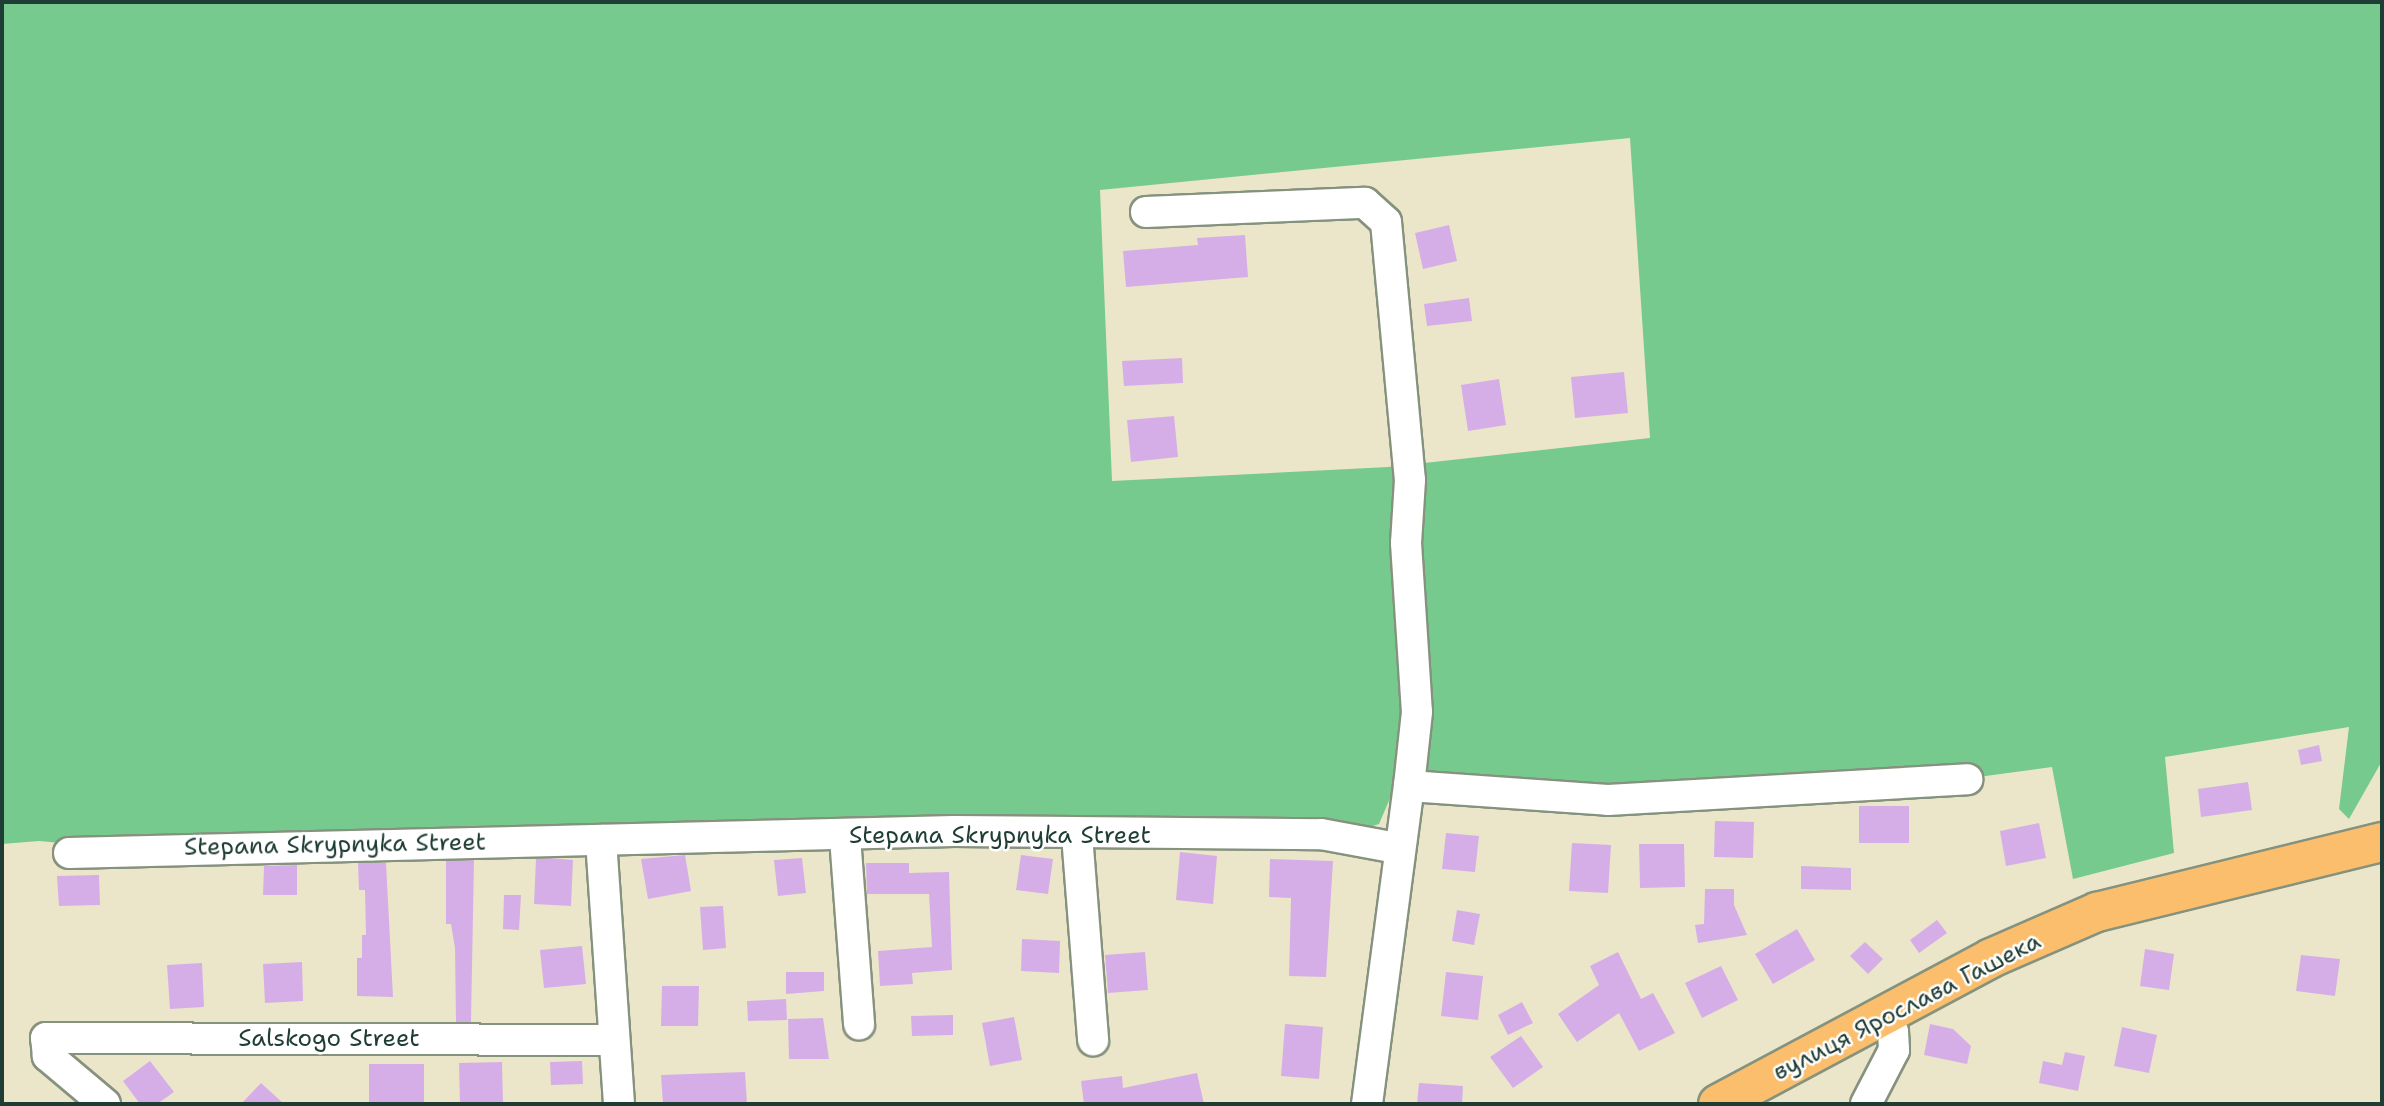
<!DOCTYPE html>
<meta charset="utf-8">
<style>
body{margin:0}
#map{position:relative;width:2384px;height:1106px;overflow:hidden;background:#ebe6c9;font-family:"Shantell Sans",sans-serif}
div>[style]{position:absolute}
.green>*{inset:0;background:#77ca8d}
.building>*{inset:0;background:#d6aee7}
.roads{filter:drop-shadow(2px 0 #85927e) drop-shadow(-2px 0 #85927e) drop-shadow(0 2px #85927e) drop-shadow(0 -2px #85927e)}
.minor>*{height:30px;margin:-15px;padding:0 15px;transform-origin:15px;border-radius:15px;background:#fff}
.major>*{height:38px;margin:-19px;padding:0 19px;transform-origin:19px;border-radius:19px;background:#fabe6d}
span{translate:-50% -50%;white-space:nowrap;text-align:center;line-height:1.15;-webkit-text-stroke:5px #fff;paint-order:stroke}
.street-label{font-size:24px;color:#1f3d34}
.frame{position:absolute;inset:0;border:4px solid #1f3d34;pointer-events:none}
</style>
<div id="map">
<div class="green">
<div style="clip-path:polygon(evenodd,2px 2px,2382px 2px,2382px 761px,2349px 819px,2339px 809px,2349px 727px,2165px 757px,2174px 853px,2073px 879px,2052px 767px,1941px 782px,1666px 792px,1394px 789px,1379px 824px,1351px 833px,592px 824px,470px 826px,106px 847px,39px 841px,2px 844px,2px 2px,1630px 138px,1650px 438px,1388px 467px,1112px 481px,1100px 190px,1630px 138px)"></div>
</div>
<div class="building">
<div style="clip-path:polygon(1449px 225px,1457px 261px,1423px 269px,1415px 233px)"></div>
<div style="clip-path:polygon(1245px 235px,1248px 277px,1126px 287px,1123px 251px,1198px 245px,1197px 238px)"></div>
<div style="clip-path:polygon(1469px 298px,1472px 321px,1427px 326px,1424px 304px)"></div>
<div style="clip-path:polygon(1182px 358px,1183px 383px,1124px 386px,1122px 361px)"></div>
<div style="clip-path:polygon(1624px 372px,1628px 413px,1575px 418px,1571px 377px)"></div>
<div style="clip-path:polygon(1499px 379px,1506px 425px,1468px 431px,1461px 385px)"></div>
<div style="clip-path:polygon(1174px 416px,1178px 457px,1131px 462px,1127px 420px)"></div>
<div style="clip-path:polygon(2319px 745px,2322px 761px,2301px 765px,2298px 750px)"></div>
<div style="clip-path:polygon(2248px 782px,2252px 810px,2201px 817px,2198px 789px)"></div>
<div style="clip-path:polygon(1859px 806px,1909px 806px,1909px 843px,1859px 843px)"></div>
<div style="clip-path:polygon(1715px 821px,1754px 822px,1753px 858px,1714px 857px)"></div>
<div style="clip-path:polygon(2039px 823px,2046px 858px,2006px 866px,2000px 831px)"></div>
<div style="clip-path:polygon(1446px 833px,1479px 836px,1475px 872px,1442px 869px)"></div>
<div style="clip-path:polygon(1572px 843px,1611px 845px,1608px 893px,1569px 891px)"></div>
<div style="clip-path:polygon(1639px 844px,1684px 844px,1685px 887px,1640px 888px)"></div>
<div style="clip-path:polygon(1180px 852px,1217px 856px,1213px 904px,1176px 900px)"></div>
<div style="clip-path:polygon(685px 855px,691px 891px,648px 899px,641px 859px)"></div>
<div style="clip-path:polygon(1021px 855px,1053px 859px,1048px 894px,1016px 890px)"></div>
<div style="clip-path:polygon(552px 858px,573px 860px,571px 906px,534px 904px,536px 859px)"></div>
<div style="clip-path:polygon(802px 858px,806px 893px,778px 896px,774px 860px)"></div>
<div style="clip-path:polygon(1270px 859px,1333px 861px,1326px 977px,1289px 976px,1291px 898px,1269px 897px)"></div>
<div style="clip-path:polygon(474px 860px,471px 1022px,456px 1022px,455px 948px,451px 924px,446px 924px,446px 861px)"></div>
<div style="clip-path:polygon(358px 863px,386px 863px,393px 997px,357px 996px,357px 958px,362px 958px,362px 935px,366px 935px,365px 890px,359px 890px)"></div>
<div style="clip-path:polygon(866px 863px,909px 863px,909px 873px,949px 872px,952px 970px,912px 973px,913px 984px,880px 986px,878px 951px,932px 947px,929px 894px,867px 894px)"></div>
<div style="clip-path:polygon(297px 865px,297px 895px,263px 895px,264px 866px)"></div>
<div style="clip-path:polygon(1801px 866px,1851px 868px,1851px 890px,1801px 889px)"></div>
<div style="clip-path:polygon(99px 875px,100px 905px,59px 906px,57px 876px)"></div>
<div style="clip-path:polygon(1705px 889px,1734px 889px,1734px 905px,1747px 935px,1698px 943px,1695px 925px,1704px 924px)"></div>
<div style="clip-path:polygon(504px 895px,521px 895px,519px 930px,503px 929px)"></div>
<div style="clip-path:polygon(723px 906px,726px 948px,703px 950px,700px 907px)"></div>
<div style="clip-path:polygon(1457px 910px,1480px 914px,1474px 945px,1452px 941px)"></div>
<div style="clip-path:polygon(1937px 920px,1947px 933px,1919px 953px,1910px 940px)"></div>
<div style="clip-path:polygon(1797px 929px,1815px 960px,1773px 984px,1755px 954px)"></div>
<div style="clip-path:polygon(1022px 939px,1060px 941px,1059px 973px,1021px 971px)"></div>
<div style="clip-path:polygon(1865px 942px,1883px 959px,1868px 974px,1850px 956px)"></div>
<div style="clip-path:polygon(582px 946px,586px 984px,544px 988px,540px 950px)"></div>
<div style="clip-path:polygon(2145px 949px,2174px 954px,2169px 990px,2140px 986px)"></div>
<div style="clip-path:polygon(1145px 952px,1148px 990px,1108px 993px,1105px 955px)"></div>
<div style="clip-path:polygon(1618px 952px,1641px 999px,1653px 993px,1675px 1033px,1639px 1051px,1619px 1013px,1577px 1042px,1558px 1014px,1599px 985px,1590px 966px)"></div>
<div style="clip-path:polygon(2301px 955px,2340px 959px,2335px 996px,2296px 991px)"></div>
<div style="clip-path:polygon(302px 962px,303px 1001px,265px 1003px,263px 964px)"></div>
<div style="clip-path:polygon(202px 963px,204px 1007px,170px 1009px,167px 965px)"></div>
<div style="clip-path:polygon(1721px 966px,1738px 1000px,1702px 1018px,1685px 983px)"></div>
<div style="clip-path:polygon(786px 972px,824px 972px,824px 991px,786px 994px)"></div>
<div style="clip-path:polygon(1446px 972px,1483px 976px,1478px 1020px,1441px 1016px)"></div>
<div style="clip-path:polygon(662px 986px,699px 986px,698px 1026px,661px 1026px)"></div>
<div style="clip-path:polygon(786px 999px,787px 1020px,748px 1021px,747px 1001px)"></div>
<div style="clip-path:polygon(1522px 1002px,1533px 1023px,1508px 1035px,1498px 1015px)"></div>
<div style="clip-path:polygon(953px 1015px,953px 1035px,912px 1036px,911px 1016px)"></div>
<div style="clip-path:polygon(1014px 1017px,1022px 1060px,990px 1066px,982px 1023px)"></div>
<div style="clip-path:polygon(823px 1018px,829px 1059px,789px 1059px,788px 1019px)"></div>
<div style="clip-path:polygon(1285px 1024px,1323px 1027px,1319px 1079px,1281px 1076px)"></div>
<div style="clip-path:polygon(1930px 1024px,1953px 1029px,1971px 1046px,1967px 1064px,1924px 1055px)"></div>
<div style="clip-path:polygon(2122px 1027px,2157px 1035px,2149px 1073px,2114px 1066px)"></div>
<div style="clip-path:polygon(1521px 1036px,1543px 1067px,1513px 1088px,1490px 1057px)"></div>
<div style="clip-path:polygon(2065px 1052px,2085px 1056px,2078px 1091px,2039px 1083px,2043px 1061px,2062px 1065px)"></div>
<div style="clip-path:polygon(150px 1061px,174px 1092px,157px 1104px,140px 1104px,123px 1081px)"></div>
<div style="clip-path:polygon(582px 1061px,583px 1084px,551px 1085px,550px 1062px)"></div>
<div style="clip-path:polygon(502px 1062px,503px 1104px,460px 1104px,459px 1063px)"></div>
<div style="clip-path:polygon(369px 1064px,424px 1064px,424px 1104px,369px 1104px)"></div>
<div style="clip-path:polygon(745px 1072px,747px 1104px,663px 1104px,661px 1075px)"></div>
<div style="clip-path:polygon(1197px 1073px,1204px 1104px,1084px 1104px,1081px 1081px,1122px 1076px,1123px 1088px)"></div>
<div style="clip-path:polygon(261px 1083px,284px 1104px,241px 1104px)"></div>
<div style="clip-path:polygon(1419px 1083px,1463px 1086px,1462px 1104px,1417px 1104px)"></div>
</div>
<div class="roads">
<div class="minor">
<div style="left:1146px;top:212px;width:219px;rotate:-2.4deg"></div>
<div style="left:1365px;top:203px;width:28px;rotate:42deg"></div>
<div style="left:1386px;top:222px;width:259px;rotate:84.7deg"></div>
<div style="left:1410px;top:480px;width:63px;rotate:93.6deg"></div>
<div style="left:1406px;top:543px;width:169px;rotate:86.3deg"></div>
<div style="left:1417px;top:712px;width:74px;rotate:96.2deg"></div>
<div style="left:1077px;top:835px;width:206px;rotate:85.5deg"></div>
<div style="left:845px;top:837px;width:188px;rotate:85.7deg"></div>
<div style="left:601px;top:840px;width:265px;rotate:86.1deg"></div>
<div style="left:69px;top:853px;width:885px;rotate:-1.42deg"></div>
<div style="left:954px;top:831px;width:367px;rotate:0.5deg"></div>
<div style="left:1321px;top:834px;width:77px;rotate:10.4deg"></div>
<div style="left:105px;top:1104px;width:75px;rotate:-139.9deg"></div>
<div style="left:48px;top:1056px;width:18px;rotate:-96deg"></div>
<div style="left:46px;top:1038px;width:566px;rotate:0.2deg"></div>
<div style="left:1367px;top:1104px;width:321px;rotate:-82.5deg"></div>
<div style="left:1409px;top:786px;width:199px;rotate:4deg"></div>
<div style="left:1608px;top:800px;width:360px;rotate:-3.3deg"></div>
<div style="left:1866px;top:1104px;width:61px;rotate:-62.6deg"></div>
<div style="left:1894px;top:1050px;width:18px;rotate:-93deg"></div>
<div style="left:1893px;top:1032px;width:17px;rotate:-121deg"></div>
</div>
<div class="major">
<div style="left:1718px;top:1104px;width:310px;rotate:-28.1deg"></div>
<div style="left:1991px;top:958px;width:116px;rotate:-23.5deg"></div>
<div style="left:2097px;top:912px;width:293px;rotate:-13.8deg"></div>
</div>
</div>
<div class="street-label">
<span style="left:1000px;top:836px">Stepana Skrypnyka Street</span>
<span style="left:335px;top:845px;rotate:-1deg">Stepana Skrypnyka Street</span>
<span style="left:1907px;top:1007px;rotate:-27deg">вулиця Ярослава Гашека</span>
<span style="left:329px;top:1039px">Salskogo Street</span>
</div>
<div class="frame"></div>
</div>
